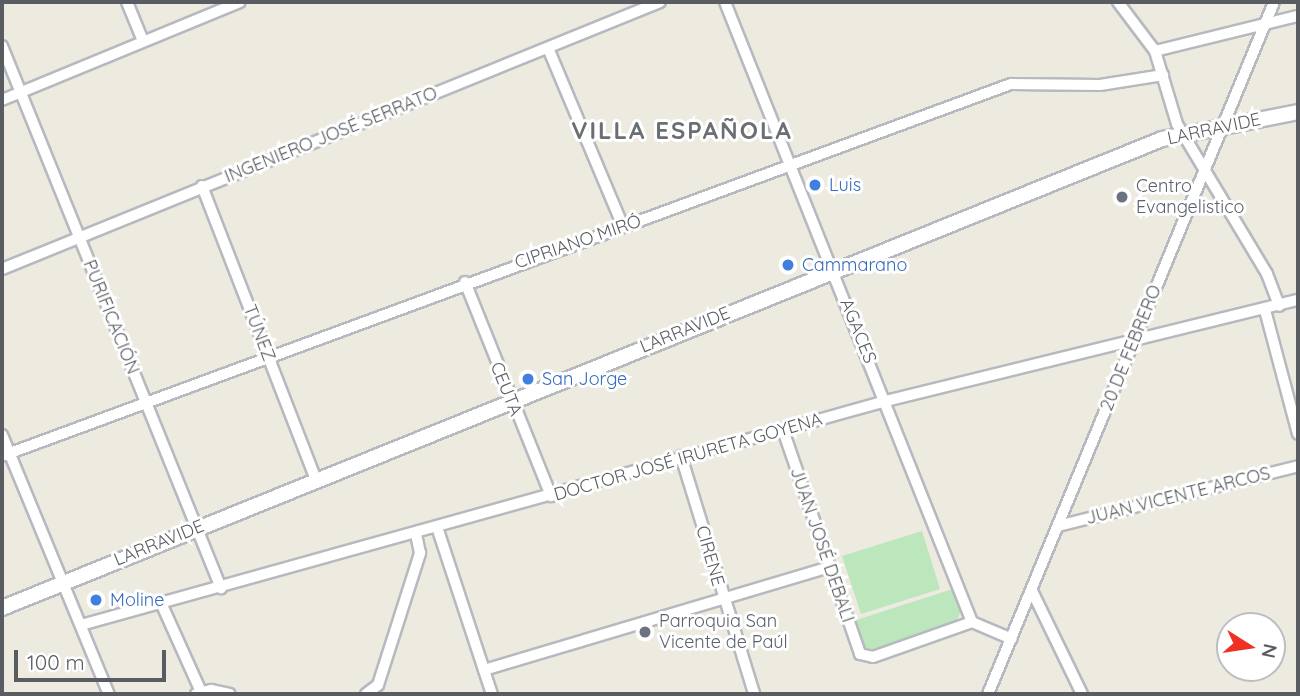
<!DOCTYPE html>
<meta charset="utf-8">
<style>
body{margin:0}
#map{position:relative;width:1300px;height:696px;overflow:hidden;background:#edeae0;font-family:Quicksand,sans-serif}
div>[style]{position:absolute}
.green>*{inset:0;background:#bce6bb}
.roads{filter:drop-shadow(2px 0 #b6b9be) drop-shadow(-2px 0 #b6b9be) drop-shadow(0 2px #b6b9be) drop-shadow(0 -2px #b6b9be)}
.street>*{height:10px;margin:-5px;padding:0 5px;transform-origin:5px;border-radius:5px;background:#fff}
.secondary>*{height:14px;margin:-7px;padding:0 7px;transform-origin:7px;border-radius:7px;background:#fff}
.dots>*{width:19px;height:19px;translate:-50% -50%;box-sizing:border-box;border:4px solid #fff;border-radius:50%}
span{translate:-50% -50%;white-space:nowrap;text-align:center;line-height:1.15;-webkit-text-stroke:6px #fff;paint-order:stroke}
.street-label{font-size:18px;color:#595d62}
.shop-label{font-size:18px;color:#366cbe}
.left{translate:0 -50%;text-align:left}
.worship-label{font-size:18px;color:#5b616d}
.district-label{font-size:24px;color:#6a6f74;font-weight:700;letter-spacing:2px}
.frame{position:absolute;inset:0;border:4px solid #595d62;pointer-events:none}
.north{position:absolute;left:1216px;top:612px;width:70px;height:70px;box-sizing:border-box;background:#fff;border:2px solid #bdbec0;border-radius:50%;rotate:102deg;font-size:19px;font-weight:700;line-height:28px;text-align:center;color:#595d62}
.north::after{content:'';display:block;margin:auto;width:24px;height:32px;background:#ef3124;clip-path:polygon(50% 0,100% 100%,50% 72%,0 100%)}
.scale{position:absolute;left:14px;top:650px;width:152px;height:32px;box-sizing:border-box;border:4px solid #595d62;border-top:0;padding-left:9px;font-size:21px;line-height:24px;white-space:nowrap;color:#595d62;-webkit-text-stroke:5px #fff;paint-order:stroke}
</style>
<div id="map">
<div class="green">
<div style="clip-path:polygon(922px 531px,940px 589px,861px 614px,842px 556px)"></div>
<div style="clip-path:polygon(953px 589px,962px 610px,955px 623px,871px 650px,862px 646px,853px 621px)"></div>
</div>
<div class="roads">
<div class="street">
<div style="left:127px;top:2px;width:42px;rotate:67.7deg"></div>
<div style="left:725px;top:2px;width:667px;rotate:68.28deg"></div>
<div style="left:972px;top:622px;width:43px;rotate:23deg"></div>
<div style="left:1118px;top:2px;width:61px;rotate:52.9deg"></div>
<div style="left:1155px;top:51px;width:76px;rotate:73.2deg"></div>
<div style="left:1177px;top:124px;width:175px;rotate:59deg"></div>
<div style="left:1267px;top:274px;width:34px;rotate:69deg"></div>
<div style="left:2px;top:46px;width:585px;rotate:68deg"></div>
<div style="left:548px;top:48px;width:193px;rotate:67.2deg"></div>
<div style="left:1155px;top:51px;width:147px;rotate:-13.8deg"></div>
<div style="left:2px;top:100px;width:257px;rotate:-22.4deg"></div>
<div style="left:202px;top:186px;width:315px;rotate:68.8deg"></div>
<div style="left:2px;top:269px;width:710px;rotate:-22.09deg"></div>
<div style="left:465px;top:282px;width:231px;rotate:68.1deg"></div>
<div style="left:1265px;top:310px;width:128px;rotate:75.1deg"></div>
<div style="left:783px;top:430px;width:237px;rotate:71deg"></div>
<div style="left:860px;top:654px;width:13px;rotate:13deg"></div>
<div style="left:873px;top:657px;width:105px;rotate:-19.5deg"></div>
<div style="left:2px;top:435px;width:280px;rotate:67.6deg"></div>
<div style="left:2px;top:456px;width:1075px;rotate:-20.24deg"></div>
<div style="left:1011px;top:84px;width:89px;rotate:0.6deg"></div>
<div style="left:1100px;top:85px;width:64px;rotate:-9deg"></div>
<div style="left:681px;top:456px;width:249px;rotate:72.9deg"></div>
<div style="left:1058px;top:526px;width:247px;rotate:-14deg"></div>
<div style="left:437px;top:527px;width:176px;rotate:71.8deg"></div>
<div style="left:1032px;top:591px;width:114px;rotate:64.1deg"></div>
<div style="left:162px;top:605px;width:98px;rotate:65.8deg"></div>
<div style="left:81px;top:625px;width:836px;rotate:-15.55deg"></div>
<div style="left:886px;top:401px;width:424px;rotate:-13.8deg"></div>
<div style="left:484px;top:670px;width:358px;rotate:-16.6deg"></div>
<div style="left:196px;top:694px;width:16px;rotate:-15deg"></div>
<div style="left:211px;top:690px;width:19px;rotate:12deg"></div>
<div style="left:366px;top:694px;width:15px;rotate:-37deg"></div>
<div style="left:378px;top:685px;width:139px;rotate:-72.3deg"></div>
<div style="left:420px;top:553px;width:19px;rotate:-102deg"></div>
<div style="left:988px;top:694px;width:749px;rotate:-67.54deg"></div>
</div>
<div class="secondary">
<div style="left:2px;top:608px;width:1251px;rotate:-22.01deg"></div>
<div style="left:1162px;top:139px;width:139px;rotate:-11.2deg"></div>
</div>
</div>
<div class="dots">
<div style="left:815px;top:185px;background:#3f7fe0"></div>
<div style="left:1122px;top:197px;background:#6b7280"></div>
<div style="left:788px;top:265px;background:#3f7fe0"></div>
<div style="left:528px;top:379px;background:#3f7fe0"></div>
<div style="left:96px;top:600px;background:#3f7fe0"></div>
<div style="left:645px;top:632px;background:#6b7280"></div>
</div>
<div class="street-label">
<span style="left:1214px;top:129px;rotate:-12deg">LARRAVIDE</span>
<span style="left:331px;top:135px;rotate:-22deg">INGENIERO JOSÉ SERRATO</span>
<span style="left:578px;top:242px;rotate:-19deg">CIPRIANO MIRÓ</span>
<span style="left:111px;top:317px;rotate:68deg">PURIFICACIÓN</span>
<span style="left:685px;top:330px;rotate:-22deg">LARRAVIDE</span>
<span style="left:858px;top:331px;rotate:68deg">AGACES</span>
<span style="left:259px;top:333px;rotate:69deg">TÚNEZ</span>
<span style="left:1131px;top:348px;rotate:-68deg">20 DE FEBRERO</span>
<span style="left:506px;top:389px;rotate:68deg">CEUTA</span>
<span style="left:688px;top:457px;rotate:-16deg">DOCTOR JOSÉ IRURETA GOYENA</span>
<span style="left:1178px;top:496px;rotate:-14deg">JUAN VICENTE ARCOS</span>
<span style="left:159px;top:543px;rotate:-22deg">LARRAVIDE</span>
<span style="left:822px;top:545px;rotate:71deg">JUAN JOSÉ DEBALI</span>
<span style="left:710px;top:556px;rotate:74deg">CIRENE</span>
</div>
<div class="shop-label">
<span class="left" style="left:829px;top:185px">Luis</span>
<span class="left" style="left:802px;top:265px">Cammarano</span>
<span class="left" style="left:542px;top:379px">San Jorge</span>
<span class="left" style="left:110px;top:600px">Moline</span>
</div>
<div class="worship-label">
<span class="left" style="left:1136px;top:197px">Centro<br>Evangelistico</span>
<span class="left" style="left:659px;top:632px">Parroquia San<br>Vicente de Paúl</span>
</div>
<div class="district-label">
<span style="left:682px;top:131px">VILLA ESPAÑOLA</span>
</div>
<div class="frame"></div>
<div class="north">N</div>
<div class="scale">100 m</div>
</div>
